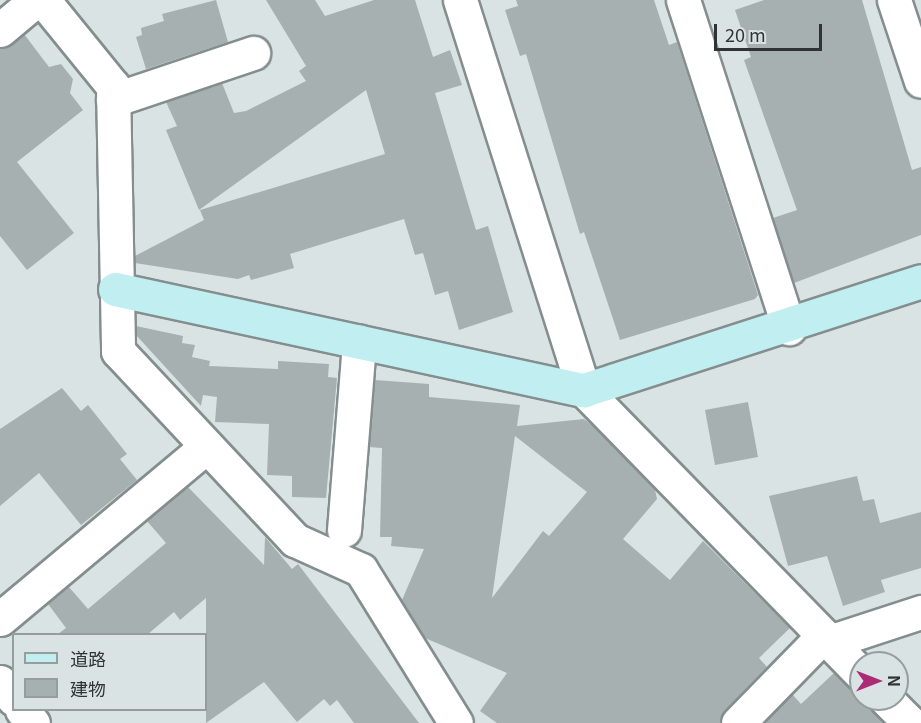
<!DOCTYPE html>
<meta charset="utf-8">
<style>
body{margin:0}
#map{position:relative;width:921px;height:723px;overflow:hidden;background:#d9e3e4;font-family:Georgia,"Noto Sans JP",serif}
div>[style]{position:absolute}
.building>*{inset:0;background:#a6b0b0}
.roads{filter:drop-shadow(2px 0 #848e8e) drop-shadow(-2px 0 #848e8e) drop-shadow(0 2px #848e8e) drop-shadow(0 -2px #848e8e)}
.street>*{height:33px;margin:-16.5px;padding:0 16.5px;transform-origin:16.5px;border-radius:16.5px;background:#fff}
.secondary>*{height:33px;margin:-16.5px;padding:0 16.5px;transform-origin:16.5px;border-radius:16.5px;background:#c0eef1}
span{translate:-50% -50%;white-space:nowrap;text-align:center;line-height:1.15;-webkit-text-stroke:4.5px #d9e3e4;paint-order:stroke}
.legend{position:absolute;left:12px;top:633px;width:195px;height:78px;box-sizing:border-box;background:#d9e3e4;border:2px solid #959d9d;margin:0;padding:8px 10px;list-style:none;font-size:18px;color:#2f3333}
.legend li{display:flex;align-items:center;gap:12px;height:30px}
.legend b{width:30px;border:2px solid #959d9d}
.north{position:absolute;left:849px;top:651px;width:60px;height:60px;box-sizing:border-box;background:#d9e3e4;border:2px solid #959d9d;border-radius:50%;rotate:90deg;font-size:16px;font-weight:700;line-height:24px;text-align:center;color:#2f3333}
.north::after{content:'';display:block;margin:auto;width:21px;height:27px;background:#ad2b76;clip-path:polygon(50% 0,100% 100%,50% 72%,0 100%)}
.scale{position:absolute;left:714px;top:24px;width:108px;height:27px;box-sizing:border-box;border:3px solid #2f3333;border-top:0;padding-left:8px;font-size:18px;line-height:21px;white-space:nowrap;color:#2f3333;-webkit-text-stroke:4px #d9e3e4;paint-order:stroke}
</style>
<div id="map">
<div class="building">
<div style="clip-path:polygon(216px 0,228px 42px,146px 69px,136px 37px,142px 35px,141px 28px,164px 21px,162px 14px)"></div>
<div style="clip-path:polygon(266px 0,315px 0,325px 16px,374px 0,415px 0,433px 57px,450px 50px,462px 85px,435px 93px,476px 230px,488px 226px,513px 312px,459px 330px,448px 291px,435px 295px,423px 253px,415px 255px,404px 219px,290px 254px,294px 268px,251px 280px,249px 275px,238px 279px,135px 263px,135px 256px,204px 220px,200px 210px,385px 154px,366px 90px,199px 210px,166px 130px,177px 126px,166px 102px,222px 83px,234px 113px,246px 111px,306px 81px,299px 71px,306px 66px)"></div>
<div style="clip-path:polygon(516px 0,654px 0,669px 45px,677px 42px,758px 295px,755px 299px,620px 340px,584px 232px,580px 234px,526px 54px,520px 56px,505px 10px,518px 6px)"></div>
<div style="clip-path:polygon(764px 0,862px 0,912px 170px,921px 167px,921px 235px,794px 283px,773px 218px,797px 210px,744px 60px,751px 57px,735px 10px)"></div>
<div style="clip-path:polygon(24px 34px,49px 67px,61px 64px,73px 79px,70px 93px,83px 110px,17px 162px,74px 233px,27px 270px,0 236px,0 48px)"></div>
<div style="clip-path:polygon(136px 326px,183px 336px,182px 343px,195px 345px,192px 357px,210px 361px,209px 366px,278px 369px,278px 361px,329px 364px,328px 377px,337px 378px,326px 498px,292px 497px,292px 476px,267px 475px,269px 424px,215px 422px,217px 397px,203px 395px,201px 406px,136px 335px)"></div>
<div style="clip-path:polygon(evenodd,375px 380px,429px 384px,429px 397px,520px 405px,517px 426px,584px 419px,593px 426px,655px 490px,657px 499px,623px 539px,670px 580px,703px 541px,790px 628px,759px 658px,767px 667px,725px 710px,720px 723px,497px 723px,480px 711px,507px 673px,425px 638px,402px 600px,424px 549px,391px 546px,392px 537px,380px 537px,382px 448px,369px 447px,375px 380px,515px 436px,587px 492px,549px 536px,543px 531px,492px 598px,515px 436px)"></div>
<div style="clip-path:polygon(62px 388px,81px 411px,88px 405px,127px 454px,120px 459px,137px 480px,81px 525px,39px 473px,0 506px,0 429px)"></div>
<div style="clip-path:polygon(748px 402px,758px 457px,715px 465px,705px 410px)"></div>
<div style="clip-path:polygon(857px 476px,863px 501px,874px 499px,880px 523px,921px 512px,921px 568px,881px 580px,885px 592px,843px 606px,827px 556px,788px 566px,769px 496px)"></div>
<div style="clip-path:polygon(188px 487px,264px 565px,265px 537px,292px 569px,298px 564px,419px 723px,354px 723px,337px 700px,330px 706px,324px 699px,297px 722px,264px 682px,206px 723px,206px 598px,180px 620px,174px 612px,148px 634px,58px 634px,66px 628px,48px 604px,69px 587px,88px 609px,166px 543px,147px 521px)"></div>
<div style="clip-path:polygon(834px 673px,868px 699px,883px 723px,764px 723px,792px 694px,801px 704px)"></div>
</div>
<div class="roads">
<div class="street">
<div style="left:43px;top:0;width:111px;rotate:50.9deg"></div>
<div style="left:113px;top:86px;width:265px;rotate:88.9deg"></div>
<div style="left:118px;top:351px;width:259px;rotate:46.9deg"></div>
<div style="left:295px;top:540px;width:72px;rotate:24.4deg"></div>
<div style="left:361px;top:570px;width:180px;rotate:58.2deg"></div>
<div style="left:460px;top:0;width:409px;rotate:72.4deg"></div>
<div style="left:584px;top:390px;width:397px;rotate:45.7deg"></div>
<div style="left:683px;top:0;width:345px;rotate:72.1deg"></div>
<div style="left:894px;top:0;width:85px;rotate:71.6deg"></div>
<div style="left:0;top:30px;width:47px;rotate:-39.8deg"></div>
<div style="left:113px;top:100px;width:148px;rotate:-18.6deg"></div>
<div style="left:344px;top:530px;width:189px;rotate:-85.4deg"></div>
<div style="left:0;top:619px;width:268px;rotate:-39.9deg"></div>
<div style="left:829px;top:642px;width:97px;rotate:-18.1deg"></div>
<div style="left:0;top:682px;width:22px;rotate:51deg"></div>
<div style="left:886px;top:699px;width:34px;rotate:45deg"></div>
<div style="left:22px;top:710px;width:17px;rotate:50deg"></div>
<div style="left:738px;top:723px;width:122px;rotate:-45.7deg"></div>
</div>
<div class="secondary">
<div style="left:115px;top:289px;width:480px;rotate:12.2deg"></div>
<div style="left:584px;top:390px;width:354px;rotate:-17.9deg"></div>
</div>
</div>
<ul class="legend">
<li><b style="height:8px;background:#c0eef1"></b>道路</li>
<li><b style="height:16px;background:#a6b0b0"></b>建物</li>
</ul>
<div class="north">N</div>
<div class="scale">20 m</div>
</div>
